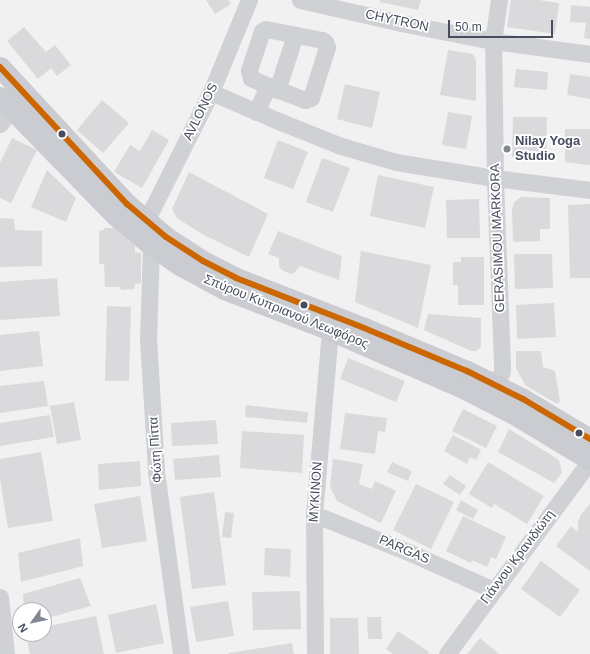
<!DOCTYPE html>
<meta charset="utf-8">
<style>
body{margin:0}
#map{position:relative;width:590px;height:654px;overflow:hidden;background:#f1f1f1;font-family:Helvetica,sans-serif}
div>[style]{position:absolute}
.building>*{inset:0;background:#dadadc}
.minor>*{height:17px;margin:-8.5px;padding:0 8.5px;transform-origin:8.5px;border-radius:8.5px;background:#cfd1d4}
.major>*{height:21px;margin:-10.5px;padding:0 10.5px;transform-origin:10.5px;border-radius:10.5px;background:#caccd1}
.bus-1>*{height:6px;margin:-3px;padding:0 3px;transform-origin:3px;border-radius:3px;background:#c60}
.dots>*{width:11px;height:11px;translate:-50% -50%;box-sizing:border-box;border:2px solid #fff;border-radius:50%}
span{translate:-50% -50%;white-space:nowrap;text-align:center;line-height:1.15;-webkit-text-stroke:3.5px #fff;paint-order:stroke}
.street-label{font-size:13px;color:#474d5e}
.poi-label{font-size:13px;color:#474d5e;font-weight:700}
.left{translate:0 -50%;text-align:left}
.north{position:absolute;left:12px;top:602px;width:40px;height:40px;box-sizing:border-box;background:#fff;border:1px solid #b5b8bf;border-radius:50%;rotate:237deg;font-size:11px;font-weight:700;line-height:16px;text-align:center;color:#474d5e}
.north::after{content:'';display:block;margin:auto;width:14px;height:18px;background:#828691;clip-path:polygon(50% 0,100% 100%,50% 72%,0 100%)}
.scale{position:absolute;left:448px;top:20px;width:105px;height:18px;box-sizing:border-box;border:2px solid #474d5e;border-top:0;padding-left:5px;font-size:12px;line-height:14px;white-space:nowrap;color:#474d5e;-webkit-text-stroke:3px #fff;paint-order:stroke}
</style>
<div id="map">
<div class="building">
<div style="clip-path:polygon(206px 0,228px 0,231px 4px,215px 14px)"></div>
<div style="clip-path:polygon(380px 0,421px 0,418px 10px,380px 2px)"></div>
<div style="clip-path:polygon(511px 0,539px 0,559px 3px,555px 34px,507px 27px)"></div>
<div style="clip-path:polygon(571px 5px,590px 7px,590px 39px,584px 38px,586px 23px,570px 22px)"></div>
<div style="clip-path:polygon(24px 27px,46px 52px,55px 45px,71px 65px,57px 76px,51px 68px,38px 79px,7px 41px)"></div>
<div style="clip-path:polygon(448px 50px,473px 54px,476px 60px,476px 101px,440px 95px)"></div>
<div style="clip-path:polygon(516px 69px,548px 72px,547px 90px,514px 87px)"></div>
<div style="clip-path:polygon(570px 74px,590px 77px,590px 99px,567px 95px)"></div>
<div style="clip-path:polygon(345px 84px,380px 92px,372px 128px,337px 119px)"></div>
<div style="clip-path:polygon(102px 100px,129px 123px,103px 153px,77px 130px)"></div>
<div style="clip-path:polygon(448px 112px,472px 116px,466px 149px,442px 145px)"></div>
<div style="clip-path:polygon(513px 117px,547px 117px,546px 158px,512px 157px)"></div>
<div style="clip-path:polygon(565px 129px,590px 129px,590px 165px,565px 162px)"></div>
<div style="clip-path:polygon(152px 130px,169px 140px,142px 188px,114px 172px,130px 145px,140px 151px)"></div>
<div style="clip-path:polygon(12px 138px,37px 150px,11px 203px,0 198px,0 163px)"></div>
<div style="clip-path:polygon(278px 140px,308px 152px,293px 189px,264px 178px)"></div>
<div style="clip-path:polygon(322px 158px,350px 168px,333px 212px,306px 202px)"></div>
<div style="clip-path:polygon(47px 170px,76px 198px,66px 222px,31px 207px)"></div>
<div style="clip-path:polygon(189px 172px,268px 214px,249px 257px,202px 234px,177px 218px,172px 209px)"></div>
<div style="clip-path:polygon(378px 175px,434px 187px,425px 228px,370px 216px)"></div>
<div style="clip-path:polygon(521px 197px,550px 198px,550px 229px,540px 229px,540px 241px,513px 242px,512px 210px,514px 202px)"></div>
<div style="clip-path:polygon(479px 199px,480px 238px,447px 238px,446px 200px)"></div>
<div style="clip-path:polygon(590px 204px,590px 278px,570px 278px,568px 205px)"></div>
<div style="clip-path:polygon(0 218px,14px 219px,15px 230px,42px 231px,42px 266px,0 267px)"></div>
<div style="clip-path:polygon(104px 228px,118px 228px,118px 232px,129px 232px,128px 241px,135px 241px,135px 252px,141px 253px,141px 283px,135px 284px,134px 289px,121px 290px,120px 287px,105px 287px,104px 264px,99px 264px,99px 231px,104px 230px)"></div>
<div style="clip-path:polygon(278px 231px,342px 256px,339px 280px,300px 266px,294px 273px,290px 274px,282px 270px,279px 267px,279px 258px,268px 254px)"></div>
<div style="clip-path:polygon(361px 251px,431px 265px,418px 328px,355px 302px)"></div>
<div style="clip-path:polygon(514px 254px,552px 254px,553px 288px,515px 289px)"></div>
<div style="clip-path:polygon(461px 257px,484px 257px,484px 305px,458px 305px,458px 285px,453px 285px,453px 262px,461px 262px)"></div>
<div style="clip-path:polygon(57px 278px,60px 316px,0 320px,0 282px)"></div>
<div style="clip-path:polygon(554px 303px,556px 337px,517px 339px,516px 305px)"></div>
<div style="clip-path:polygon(107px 306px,131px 307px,129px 381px,105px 381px)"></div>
<div style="clip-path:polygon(428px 314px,481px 318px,481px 347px,476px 351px,471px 351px,424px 330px)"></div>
<div style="clip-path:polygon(39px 331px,43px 366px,0 371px,0 335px)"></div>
<div style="clip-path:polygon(516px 351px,541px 351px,543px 367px,555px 371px,560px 402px,557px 404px,525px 385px,516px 368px)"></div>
<div style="clip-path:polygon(348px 358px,405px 381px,396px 402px,340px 379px)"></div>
<div style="clip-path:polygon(44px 381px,48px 406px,0 413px,0 386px)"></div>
<div style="clip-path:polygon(74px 402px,81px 440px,57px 444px,50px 406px)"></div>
<div style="clip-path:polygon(246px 405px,308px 412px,307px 423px,245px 417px)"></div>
<div style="clip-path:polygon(463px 409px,497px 426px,486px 448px,452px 431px)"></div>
<div style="clip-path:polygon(345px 413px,387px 418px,385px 432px,378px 431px,375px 454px,340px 449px)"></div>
<div style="clip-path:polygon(50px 415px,54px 437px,0 446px,0 423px)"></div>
<div style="clip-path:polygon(216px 420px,218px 444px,172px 446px,171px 423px)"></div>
<div style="clip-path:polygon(509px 429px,559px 460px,562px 473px,554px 483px,498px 452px)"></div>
<div style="clip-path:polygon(242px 431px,304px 435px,302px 473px,240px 468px)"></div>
<div style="clip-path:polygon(453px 435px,481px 450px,476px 460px,470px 457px,467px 464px,444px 451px)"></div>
<div style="clip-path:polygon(41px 452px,53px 521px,8px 528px,0 479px,0 459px)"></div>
<div style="clip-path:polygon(219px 455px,221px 477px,175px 480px,173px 459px)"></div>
<div style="clip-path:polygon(333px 459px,363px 464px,359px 484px,372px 489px,375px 481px,396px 491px,381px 523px,337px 501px,330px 487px)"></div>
<div style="clip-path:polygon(140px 461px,141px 486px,99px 490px,98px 464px)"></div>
<div style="clip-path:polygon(392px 462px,412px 471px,408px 481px,387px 472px)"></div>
<div style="clip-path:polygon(488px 462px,544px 496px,527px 524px,494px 504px,492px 508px,469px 494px)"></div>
<div style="clip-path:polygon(450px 475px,466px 486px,460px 495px,443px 484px)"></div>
<div style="clip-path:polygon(416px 484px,454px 502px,431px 549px,393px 530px)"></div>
<div style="clip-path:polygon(214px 492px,226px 585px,192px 589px,180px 497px)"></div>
<div style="clip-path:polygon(140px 496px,147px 541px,102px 548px,94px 504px)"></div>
<div style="clip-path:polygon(461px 500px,478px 510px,473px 519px,456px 510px)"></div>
<div style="clip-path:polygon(590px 504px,590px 571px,556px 546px,571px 526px,578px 532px,578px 522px,581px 514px)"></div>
<div style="clip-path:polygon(225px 512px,234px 513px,231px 538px,222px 537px)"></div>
<div style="clip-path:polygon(463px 516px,506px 537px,496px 559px,491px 557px,487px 567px,472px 560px,471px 563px,446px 551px)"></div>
<div style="clip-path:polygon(80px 538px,83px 566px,21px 582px,18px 553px)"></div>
<div style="clip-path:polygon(265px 548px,291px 549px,290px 577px,264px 575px)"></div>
<div style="clip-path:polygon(541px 561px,580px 590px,560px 617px,521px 589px)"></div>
<div style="clip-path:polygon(80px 578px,91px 606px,44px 619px,44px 610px,24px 610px,23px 594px)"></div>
<div style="clip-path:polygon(300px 591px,301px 629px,253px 630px,252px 592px)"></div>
<div style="clip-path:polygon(228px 601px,234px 636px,196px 642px,190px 607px)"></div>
<div style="clip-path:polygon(156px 604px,164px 643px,116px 653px,108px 615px)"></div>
<div style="clip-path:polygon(96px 616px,104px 654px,30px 654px,26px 634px,44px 634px,44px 627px)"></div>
<div style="clip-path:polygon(367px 617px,381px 617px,382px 639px,368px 639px)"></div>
<div style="clip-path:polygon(330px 618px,358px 618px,359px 654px,330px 654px)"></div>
<div style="clip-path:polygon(398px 631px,429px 652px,428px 654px,393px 654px,386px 649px)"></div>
<div style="clip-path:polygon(480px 638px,499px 654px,467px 654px)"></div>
<div style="clip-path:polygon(292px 643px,294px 654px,229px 654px,228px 653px)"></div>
</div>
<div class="minor">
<div style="left:300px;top:0;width:104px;rotate:12.8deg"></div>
<div style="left:401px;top:23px;width:94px;rotate:11.1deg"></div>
<div style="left:493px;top:41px;width:98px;rotate:7.6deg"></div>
<div style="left:277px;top:90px;width:58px;rotate:-71.9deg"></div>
<div style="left:211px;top:92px;width:71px;rotate:23.3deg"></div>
<div style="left:276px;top:120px;width:70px;rotate:21.8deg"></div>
<div style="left:341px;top:146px;width:57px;rotate:16.2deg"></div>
<div style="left:396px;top:162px;width:100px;rotate:9.2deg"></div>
<div style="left:495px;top:178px;width:96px;rotate:7.2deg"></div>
<div style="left:256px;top:112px;width:29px;rotate:-65deg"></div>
<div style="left:268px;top:86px;width:19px;rotate:-155deg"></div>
<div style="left:251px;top:78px;width:8px;rotate:-104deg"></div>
<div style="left:249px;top:70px;width:41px;rotate:-71.6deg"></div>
<div style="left:262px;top:31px;width:4px;rotate:-27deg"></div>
<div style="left:266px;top:29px;width:57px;rotate:11.1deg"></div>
<div style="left:322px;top:40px;width:4px;rotate:34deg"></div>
<div style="left:325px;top:42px;width:5px;rotate:68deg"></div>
<div style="left:327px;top:47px;width:53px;rotate:107.4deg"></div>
<div style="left:311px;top:98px;width:6px;rotate:162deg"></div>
<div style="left:305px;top:100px;width:40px;rotate:-159deg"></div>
<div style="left:0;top:124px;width:19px;rotate:-54deg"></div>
<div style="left:146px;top:221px;width:144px;rotate:-63.3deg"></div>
<div style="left:211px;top:92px;width:100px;rotate:-67.6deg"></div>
<div style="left:151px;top:245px;width:94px;rotate:91.8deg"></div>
<div style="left:148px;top:339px;width:132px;rotate:86.5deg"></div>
<div style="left:156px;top:471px;width:185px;rotate:82.2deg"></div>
<div style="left:491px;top:397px;width:28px;rotate:-67deg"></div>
<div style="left:502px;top:371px;width:8px;rotate:-90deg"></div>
<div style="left:502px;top:363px;width:185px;rotate:-92.2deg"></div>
<div style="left:495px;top:178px;width:137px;rotate:-90.8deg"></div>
<div style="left:493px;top:41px;width:41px;rotate:-81.7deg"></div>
<div style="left:314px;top:514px;width:107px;rotate:22deg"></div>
<div style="left:413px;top:554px;width:88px;rotate:24.2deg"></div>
<div style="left:0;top:597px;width:57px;rotate:84deg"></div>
<div style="left:315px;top:654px;width:140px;rotate:-90.4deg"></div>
<div style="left:314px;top:514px;width:185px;rotate:-85deg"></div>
<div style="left:447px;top:654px;width:240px;rotate:-53.5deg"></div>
</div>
<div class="major">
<div style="left:0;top:67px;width:187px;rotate:47.2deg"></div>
<div style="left:127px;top:204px;width:51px;rotate:40.2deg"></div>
<div style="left:166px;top:237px;width:44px;rotate:33deg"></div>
<div style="left:203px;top:261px;width:37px;rotate:27deg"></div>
<div style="left:236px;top:278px;width:137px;rotate:21.3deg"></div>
<div style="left:364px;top:328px;width:112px;rotate:22.7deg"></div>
<div style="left:467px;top:371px;width:63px;rotate:26.6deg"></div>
<div style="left:523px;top:399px;width:78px;rotate:30.8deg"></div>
<div style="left:0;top:97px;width:165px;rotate:45.7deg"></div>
<div style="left:115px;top:215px;width:47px;rotate:39.8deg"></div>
<div style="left:151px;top:245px;width:35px;rotate:35deg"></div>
<div style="left:180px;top:265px;width:50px;rotate:28.6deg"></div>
<div style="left:224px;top:289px;width:114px;rotate:21.1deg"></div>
<div style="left:330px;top:330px;width:143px;rotate:23.5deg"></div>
<div style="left:461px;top:387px;width:59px;rotate:27deg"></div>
<div style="left:514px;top:414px;width:89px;rotate:31.2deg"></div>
</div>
<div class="bus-1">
<div style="left:0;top:67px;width:187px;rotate:47.2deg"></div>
<div style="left:127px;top:204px;width:51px;rotate:40.2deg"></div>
<div style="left:166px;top:237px;width:44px;rotate:33deg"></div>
<div style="left:203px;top:261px;width:37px;rotate:27deg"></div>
<div style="left:236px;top:278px;width:137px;rotate:21.3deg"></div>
<div style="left:364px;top:328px;width:112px;rotate:22.7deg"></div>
<div style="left:467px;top:371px;width:63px;rotate:26.6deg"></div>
<div style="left:523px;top:399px;width:78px;rotate:30.8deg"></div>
</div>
<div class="dots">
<div style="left:62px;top:134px;background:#474d5e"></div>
<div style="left:507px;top:149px;background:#828691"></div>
<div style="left:304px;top:305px;background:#474d5e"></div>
<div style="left:579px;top:433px;background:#474d5e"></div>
</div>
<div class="street-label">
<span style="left:397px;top:21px;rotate:12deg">CHYTRON</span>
<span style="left:201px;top:112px;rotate:-64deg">AVLONOS</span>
<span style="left:498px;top:238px;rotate:-92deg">GERASIMOU MARKORA</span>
<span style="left:286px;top:312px;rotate:22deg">Σπύρου Κυπριανού Λεωφόρος</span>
<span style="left:156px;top:450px;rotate:-94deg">Φώτη Πίττα</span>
<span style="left:316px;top:492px;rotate:-86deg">MYKINON</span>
<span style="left:404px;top:550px;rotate:23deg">PARGAS</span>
<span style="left:518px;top:557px;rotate:-53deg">Γιάννου Κρανιδιώτη</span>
</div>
<div class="poi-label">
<span class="left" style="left:515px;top:149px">Nilay Yoga<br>Studio</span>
</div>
<div class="north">N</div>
<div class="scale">50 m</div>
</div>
